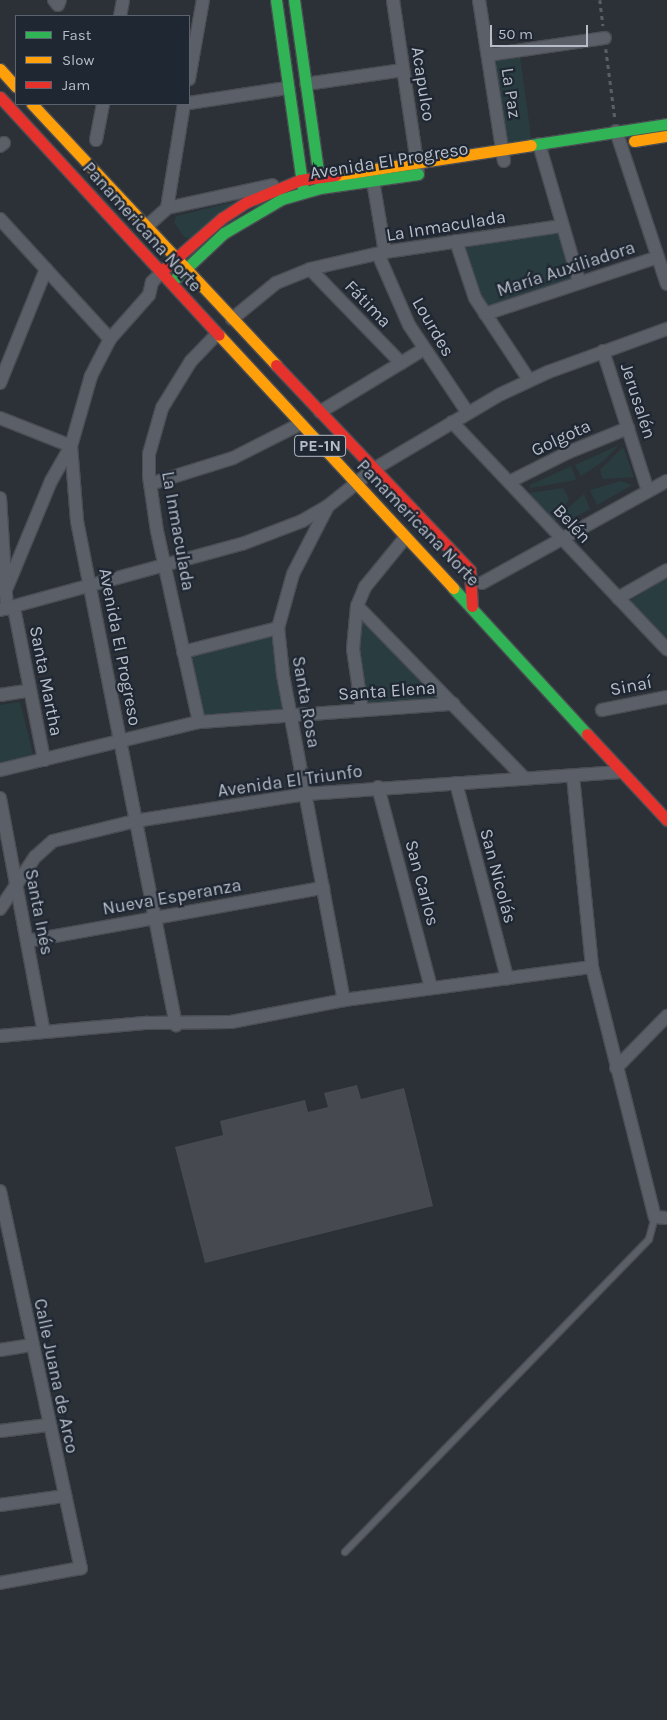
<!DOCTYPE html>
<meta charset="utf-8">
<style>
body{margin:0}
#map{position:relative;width:667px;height:1720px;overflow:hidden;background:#2c3138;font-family:Karla,sans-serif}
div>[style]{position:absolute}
.green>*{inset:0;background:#293c3f}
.building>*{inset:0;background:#464a50}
.path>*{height:2.5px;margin-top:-1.25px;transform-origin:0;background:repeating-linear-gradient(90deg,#595f64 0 4px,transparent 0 8px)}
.roads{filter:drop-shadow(1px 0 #4a4d53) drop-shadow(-1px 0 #4a4d53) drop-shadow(0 1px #4a4d53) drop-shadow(0 -1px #4a4d53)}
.lane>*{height:6px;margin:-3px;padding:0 3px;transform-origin:3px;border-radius:3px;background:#5b5f67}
.street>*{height:12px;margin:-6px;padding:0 6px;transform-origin:6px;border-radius:6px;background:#5b5f67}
.fast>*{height:11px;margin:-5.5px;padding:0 5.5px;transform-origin:5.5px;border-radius:5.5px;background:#30b455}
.slow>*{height:11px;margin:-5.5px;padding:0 5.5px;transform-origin:5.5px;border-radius:5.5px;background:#ff9f0a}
.jam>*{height:11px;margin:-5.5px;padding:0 5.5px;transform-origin:5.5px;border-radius:5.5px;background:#e5322d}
span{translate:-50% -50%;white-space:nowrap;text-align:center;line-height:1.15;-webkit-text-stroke:4.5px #1f2733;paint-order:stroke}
.shield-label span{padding:1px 4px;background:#1f2733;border:1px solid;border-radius:4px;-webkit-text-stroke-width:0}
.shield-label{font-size:16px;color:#b6bdc9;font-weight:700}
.street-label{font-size:18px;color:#b6bdc9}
.legend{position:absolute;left:15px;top:15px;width:175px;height:90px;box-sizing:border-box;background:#1f2733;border:1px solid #5b636f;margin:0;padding:6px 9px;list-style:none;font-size:15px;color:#b6bdc9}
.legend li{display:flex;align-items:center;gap:10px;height:25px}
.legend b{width:25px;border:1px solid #5b636f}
.scale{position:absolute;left:490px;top:25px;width:98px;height:22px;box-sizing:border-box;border:2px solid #b6bdc9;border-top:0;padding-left:6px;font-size:15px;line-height:18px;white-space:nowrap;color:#b6bdc9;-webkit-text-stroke:4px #1f2733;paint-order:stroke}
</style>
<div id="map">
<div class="green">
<div style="clip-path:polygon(520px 56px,532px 144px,506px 149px,494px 61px)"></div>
<div style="clip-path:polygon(241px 200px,190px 238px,184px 237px,174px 222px,177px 216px)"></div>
<div style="clip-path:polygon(560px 231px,575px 279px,537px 289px,487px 309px,472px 278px,462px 245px)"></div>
<div style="clip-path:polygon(619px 445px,602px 462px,581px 476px,575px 465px)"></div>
<div style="clip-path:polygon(623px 447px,634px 477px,603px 479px,600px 470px)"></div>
<div style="clip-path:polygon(571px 466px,576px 480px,530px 488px,530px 485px)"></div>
<div style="clip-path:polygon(621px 481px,632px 485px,597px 505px,590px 490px)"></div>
<div style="clip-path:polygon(563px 488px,569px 499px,554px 524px,529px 493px)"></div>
<div style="clip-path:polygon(584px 494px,590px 509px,560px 525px,565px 511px)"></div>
<div style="clip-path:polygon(667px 577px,667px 642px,630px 601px)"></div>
<div style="clip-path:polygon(363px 620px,443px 699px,368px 704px,359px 655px)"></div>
<div style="clip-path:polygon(273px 632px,284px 712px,203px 720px,189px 655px)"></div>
<div style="clip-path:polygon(20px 702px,34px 759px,0 767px,0 705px)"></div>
</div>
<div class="building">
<div style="clip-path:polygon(357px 1085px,361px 1099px,404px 1088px,433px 1206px,205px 1263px,175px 1147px,223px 1135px,220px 1121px,305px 1100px,308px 1112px,328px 1107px,324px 1093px)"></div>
</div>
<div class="path">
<div style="left:600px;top:0;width:26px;rotate:83deg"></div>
<div style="left:606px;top:49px;width:70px;rotate:82.6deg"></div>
</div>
<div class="roads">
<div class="lane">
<div style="left:345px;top:1552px;width:436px;rotate:-45.8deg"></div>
<div style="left:649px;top:1239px;width:23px;rotate:-75deg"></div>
</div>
<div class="street">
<div style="left:54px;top:0;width:6px;rotate:51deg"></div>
<div style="left:58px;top:5px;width:5px;rotate:-68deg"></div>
<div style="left:393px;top:0;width:171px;rotate:81.6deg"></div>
<div style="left:479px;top:0;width:163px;rotate:81.2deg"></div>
<div style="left:120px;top:16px;width:16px;rotate:-79deg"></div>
<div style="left:488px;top:55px;width:118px;rotate:-8.3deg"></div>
<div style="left:189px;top:79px;width:80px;rotate:-80deg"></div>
<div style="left:306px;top:84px;width:98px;rotate:-8.2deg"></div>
<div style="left:189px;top:103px;width:99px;rotate:-8.7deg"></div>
<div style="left:616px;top:131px;width:161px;rotate:71.6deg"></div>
<div style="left:96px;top:140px;width:37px;rotate:-79deg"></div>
<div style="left:539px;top:144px;width:143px;rotate:73.7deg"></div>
<div style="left:0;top:146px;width:5px;rotate:-37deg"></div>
<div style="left:373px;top:181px;width:72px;rotate:80.4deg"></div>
<div style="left:167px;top:208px;width:108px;rotate:-12.2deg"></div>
<div style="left:0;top:219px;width:163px;rotate:47.5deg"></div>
<div style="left:145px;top:228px;width:30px;rotate:-42deg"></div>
<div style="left:167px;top:208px;width:105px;rotate:-80.7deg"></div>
<div style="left:456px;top:241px;width:60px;rotate:71.6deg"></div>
<div style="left:475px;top:298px;width:98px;rotate:56.6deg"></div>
<div style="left:378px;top:254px;width:77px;rotate:66.4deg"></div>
<div style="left:409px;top:325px;width:106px;rotate:56.2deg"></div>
<div style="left:310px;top:269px;width:131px;rotate:45.9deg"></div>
<div style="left:161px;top:273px;width:13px;rotate:135deg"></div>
<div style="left:152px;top:282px;width:13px;rotate:103deg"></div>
<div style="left:149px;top:295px;width:59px;rotate:131.6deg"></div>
<div style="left:110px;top:339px;width:42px;rotate:117.2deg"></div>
<div style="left:91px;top:376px;width:73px;rotate:105.9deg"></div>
<div style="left:71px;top:446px;width:75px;rotate:85.4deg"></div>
<div style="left:77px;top:521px;width:514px;rotate:78.89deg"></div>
<div style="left:485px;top:314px;width:182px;rotate:-18.2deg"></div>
<div style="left:232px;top:319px;width:57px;rotate:-39.3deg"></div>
<div style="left:276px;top:283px;width:37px;rotate:-22deg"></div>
<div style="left:310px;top:269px;width:77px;rotate:-12.8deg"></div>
<div style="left:385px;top:252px;width:179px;rotate:-8.4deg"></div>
<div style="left:603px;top:351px;width:147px;rotate:72.2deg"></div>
<div style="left:0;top:383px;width:123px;rotate:-68deg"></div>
<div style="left:320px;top:412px;width:122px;rotate:-31.2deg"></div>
<div style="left:0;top:418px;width:76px;rotate:21.5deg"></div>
<div style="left:71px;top:446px;width:40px;rotate:119.7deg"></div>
<div style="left:51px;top:481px;width:115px;rotate:112.5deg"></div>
<div style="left:452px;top:422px;width:313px;rotate:46.6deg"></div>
<div style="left:509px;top:482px;width:67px;rotate:-26.6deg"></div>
<div style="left:569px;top:452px;width:64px;rotate:-22.1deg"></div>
<div style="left:150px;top:484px;width:87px;rotate:-17.4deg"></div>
<div style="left:233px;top:458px;width:75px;rotate:-26.9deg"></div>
<div style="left:0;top:498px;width:111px;rotate:86.4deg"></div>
<div style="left:328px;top:506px;width:76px;rotate:117.2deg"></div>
<div style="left:293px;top:574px;width:56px;rotate:105.5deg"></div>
<div style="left:278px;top:628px;width:47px;rotate:83.9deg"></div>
<div style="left:283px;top:675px;width:331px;rotate:79.4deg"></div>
<div style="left:482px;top:583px;width:211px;rotate:-28.9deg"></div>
<div style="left:618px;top:598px;width:56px;rotate:-29.7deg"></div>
<div style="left:357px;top:606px;width:241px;rotate:45.8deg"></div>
<div style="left:14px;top:608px;width:155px;rotate:78.8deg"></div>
<div style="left:0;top:610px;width:251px;rotate:-15.3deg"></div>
<div style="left:242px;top:544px;width:64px;rotate:-21deg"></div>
<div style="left:302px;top:521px;width:30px;rotate:-30deg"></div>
<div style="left:328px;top:506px;width:59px;rotate:-38.8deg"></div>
<div style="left:374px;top:469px;width:147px;rotate:-30.6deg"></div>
<div style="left:501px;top:394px;width:52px;rotate:-25.1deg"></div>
<div style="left:548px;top:372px;width:127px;rotate:-19.9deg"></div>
<div style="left:183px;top:652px;width:98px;rotate:-14.2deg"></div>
<div style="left:0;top:695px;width:30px;rotate:-9deg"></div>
<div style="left:362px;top:710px;width:62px;rotate:-98.4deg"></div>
<div style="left:353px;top:649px;width:43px;rotate:-84.7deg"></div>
<div style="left:357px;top:606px;width:21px;rotate:-67deg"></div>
<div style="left:365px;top:587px;width:63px;rotate:-50.8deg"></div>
<div style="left:602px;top:710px;width:66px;rotate:-11.3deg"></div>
<div style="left:199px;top:722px;width:196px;rotate:-102.4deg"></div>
<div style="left:157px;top:531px;width:56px;rotate:-98.3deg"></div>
<div style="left:149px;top:476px;width:22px;rotate:-90deg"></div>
<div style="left:149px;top:454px;width:48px;rotate:-74.2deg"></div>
<div style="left:162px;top:408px;width:55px;rotate:-58.3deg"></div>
<div style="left:191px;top:361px;width:37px;rotate:-46deg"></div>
<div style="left:0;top:770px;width:205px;rotate:-13.6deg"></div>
<div style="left:199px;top:722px;width:255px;rotate:-4.1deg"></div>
<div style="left:573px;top:776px;width:192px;rotate:84.3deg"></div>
<div style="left:592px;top:967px;width:258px;rotate:75.9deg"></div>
<div style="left:655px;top:1217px;width:12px;rotate:5deg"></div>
<div style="left:456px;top:783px;width:202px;rotate:75.3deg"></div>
<div style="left:378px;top:787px;width:208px;rotate:75.2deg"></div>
<div style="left:0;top:798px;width:238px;rotate:79.4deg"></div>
<div style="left:0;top:909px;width:63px;rotate:-56.1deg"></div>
<div style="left:35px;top:857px;width:24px;rotate:-42deg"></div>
<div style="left:53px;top:841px;width:84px;rotate:-13.7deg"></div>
<div style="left:135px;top:821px;width:172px;rotate:-9deg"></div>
<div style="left:305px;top:794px;width:317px;rotate:-4deg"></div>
<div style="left:27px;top:941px;width:301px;rotate:-10.2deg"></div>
<div style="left:0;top:1036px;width:148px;rotate:-5.1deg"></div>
<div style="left:147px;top:1023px;width:84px;rotate:-0.7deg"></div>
<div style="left:231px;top:1022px;width:115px;rotate:-11deg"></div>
<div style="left:344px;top:1000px;width:250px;rotate:-7.6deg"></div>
<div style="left:616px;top:1068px;width:73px;rotate:-45.6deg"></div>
<div style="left:0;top:1191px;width:386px;rotate:77.9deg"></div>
<div style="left:81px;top:1568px;width:82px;rotate:169.5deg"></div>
<div style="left:0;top:1350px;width:31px;rotate:-9deg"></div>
<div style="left:0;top:1431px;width:48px;rotate:-7.1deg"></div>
<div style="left:0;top:1505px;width:66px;rotate:-7.9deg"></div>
</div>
<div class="fast">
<div style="left:276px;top:0;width:192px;rotate:81.9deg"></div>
<div style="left:294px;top:0;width:187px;rotate:82deg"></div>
<div style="left:531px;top:145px;width:138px;rotate:-8.8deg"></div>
<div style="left:176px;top:278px;width:66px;rotate:-43.2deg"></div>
<div style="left:224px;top:233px;width:67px;rotate:-30.4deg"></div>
<div style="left:282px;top:199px;width:40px;rotate:-16deg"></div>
<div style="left:320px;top:188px;width:99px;rotate:-8.1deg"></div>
<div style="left:453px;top:588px;width:198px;rotate:47.5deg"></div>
</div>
<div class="slow">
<div style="left:0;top:69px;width:24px;rotate:48deg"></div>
<div style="left:32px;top:104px;width:357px;rotate:46.9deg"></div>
<div style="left:634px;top:141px;width:33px;rotate:-9deg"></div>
<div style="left:336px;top:175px;width:197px;rotate:-8.7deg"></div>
<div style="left:219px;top:335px;width:345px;rotate:47.2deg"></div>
</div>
<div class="jam">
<div style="left:0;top:97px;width:323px;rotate:47.4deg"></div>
<div style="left:165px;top:268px;width:76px;rotate:-41.3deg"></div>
<div style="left:222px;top:218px;width:30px;rotate:-33deg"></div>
<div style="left:247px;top:202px;width:57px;rotate:-22.5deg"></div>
<div style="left:300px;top:180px;width:36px;rotate:-8deg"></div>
<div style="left:276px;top:365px;width:282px;rotate:46.6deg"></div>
<div style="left:470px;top:570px;width:36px;rotate:87deg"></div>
<div style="left:587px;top:734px;width:117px;rotate:47.1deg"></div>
</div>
</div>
<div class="shield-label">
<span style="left:320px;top:446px">PE-1N</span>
</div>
<div class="street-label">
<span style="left:423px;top:84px;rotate:81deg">Acapulco</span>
<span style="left:511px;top:93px;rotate:81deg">La Paz</span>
<span style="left:389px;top:161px;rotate:-9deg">Avenida El Progreso</span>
<span style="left:446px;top:226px;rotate:-9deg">La Inmaculada</span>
<span style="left:142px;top:227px;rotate:48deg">Panamericana Norte</span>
<span style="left:566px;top:269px;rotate:-18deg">María Auxiliadora</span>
<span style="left:368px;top:304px;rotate:46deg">Fátima</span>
<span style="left:433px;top:327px;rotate:60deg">Lourdes</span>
<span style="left:638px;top:401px;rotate:72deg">Jerusalén</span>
<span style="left:561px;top:438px;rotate:-25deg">Golgota</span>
<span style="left:418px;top:523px;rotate:46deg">Panamericana Norte</span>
<span style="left:572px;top:524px;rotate:47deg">Belén</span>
<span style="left:178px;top:531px;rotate:80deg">La Inmaculada</span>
<span style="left:120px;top:647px;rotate:79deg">Avenida El Progreso</span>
<span style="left:46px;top:681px;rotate:79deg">Santa Martha</span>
<span style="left:631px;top:686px;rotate:-11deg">Sinaí</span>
<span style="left:387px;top:691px;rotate:-4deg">Santa Elena</span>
<span style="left:306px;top:702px;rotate:80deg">Santa Rosa</span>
<span style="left:290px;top:781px;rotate:-8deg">Avenida El Triunfo</span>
<span style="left:498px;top:876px;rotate:75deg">San Nicolás</span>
<span style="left:422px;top:883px;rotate:75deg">San Carlos</span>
<span style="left:172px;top:897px;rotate:-10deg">Nueva Esperanza</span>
<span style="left:39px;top:912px;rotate:79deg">Santa Inés</span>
<span style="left:56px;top:1376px;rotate:78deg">Calle Juana de Arco</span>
</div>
<ul class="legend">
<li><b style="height:6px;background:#30b455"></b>Fast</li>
<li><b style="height:6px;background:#ff9f0a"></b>Slow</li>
<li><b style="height:6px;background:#e5322d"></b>Jam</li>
</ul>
<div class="scale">50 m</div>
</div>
